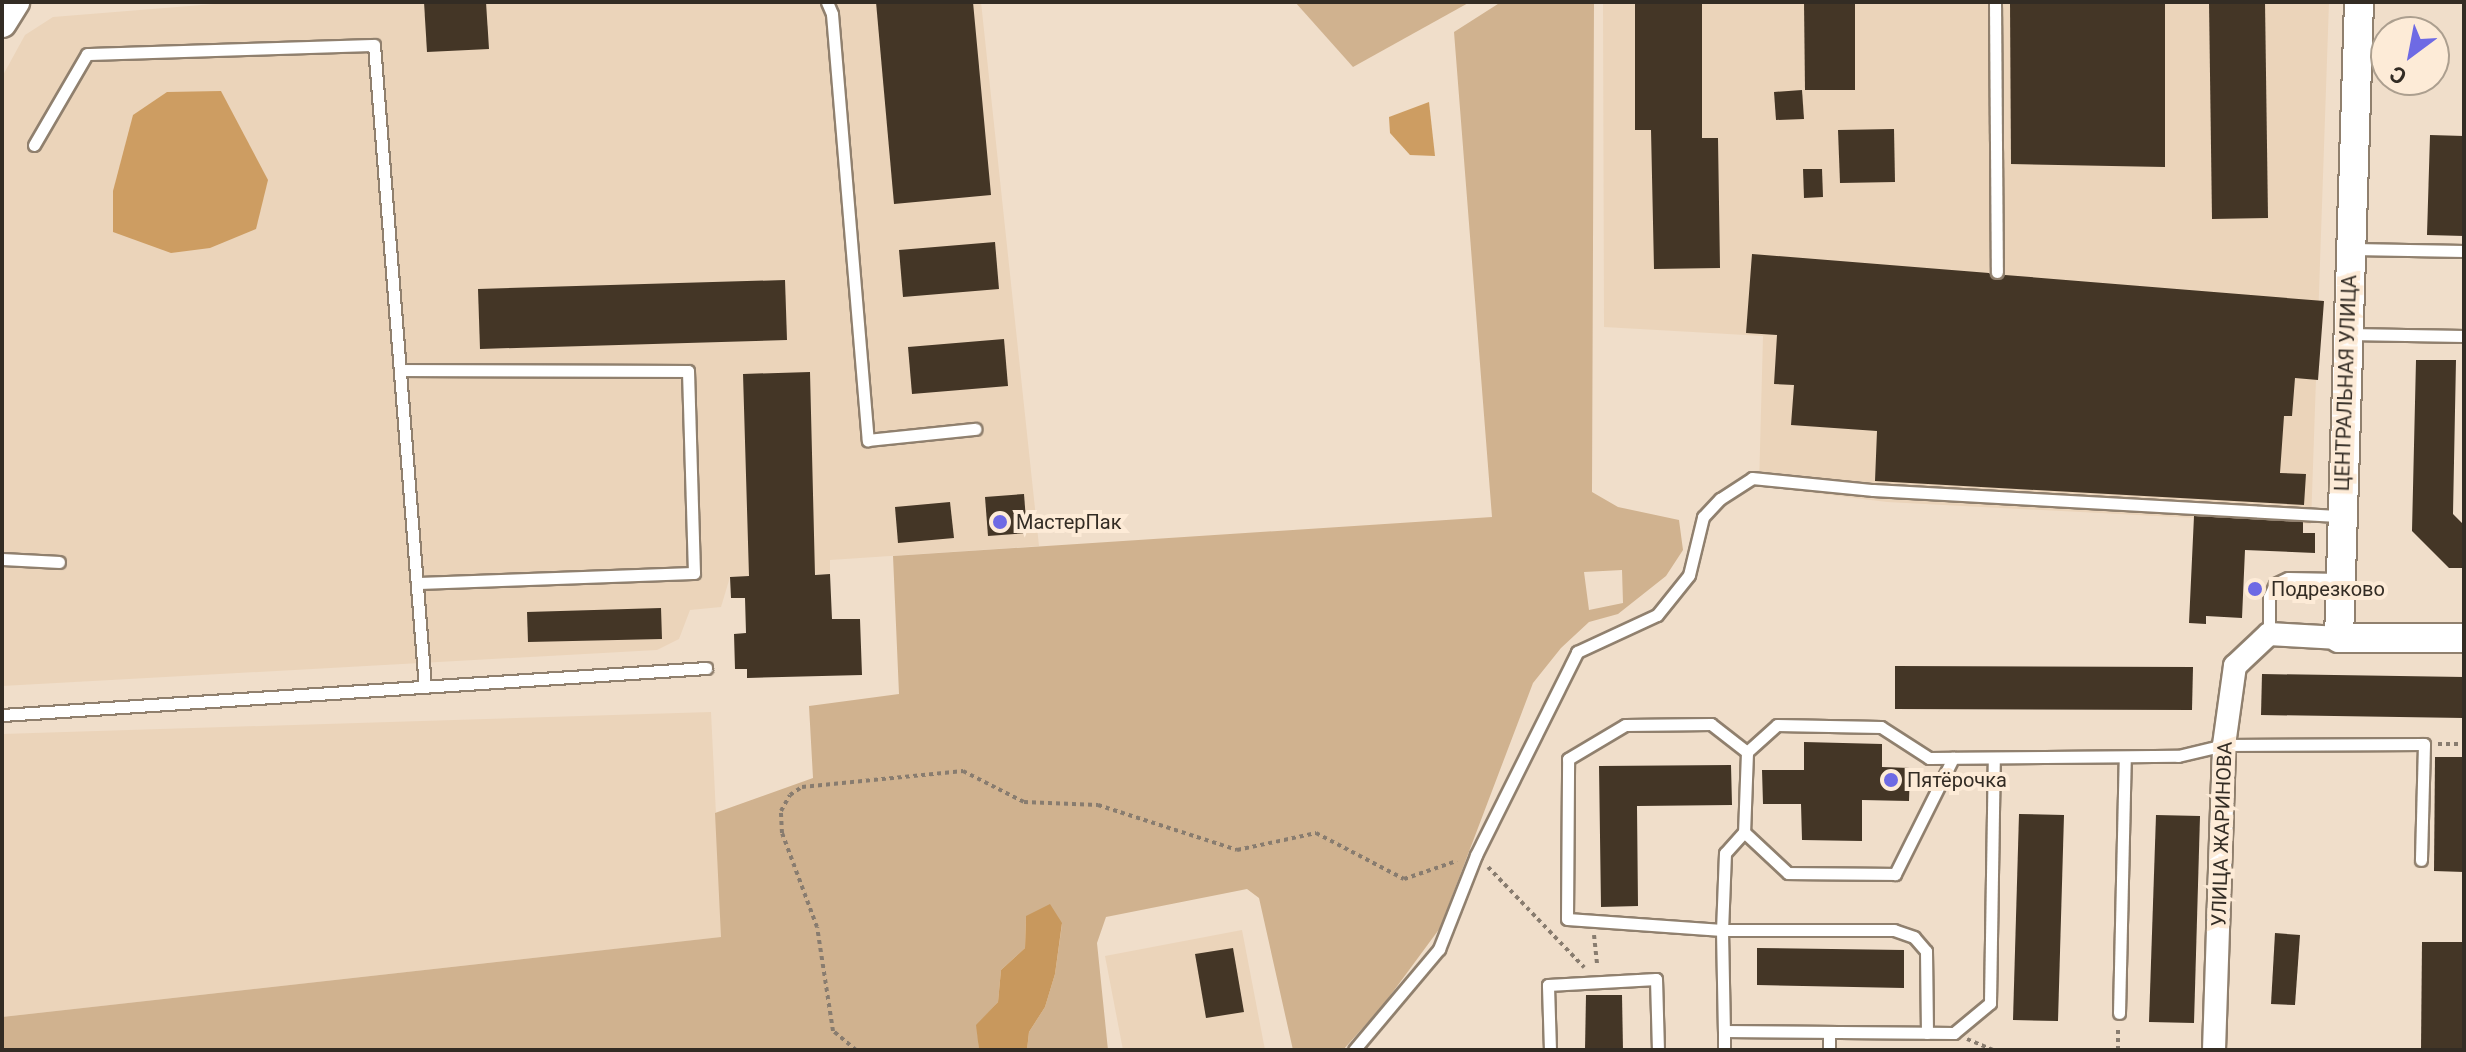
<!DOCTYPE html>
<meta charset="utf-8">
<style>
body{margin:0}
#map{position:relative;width:2466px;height:1052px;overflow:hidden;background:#f0deca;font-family:Roboto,sans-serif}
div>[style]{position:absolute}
.built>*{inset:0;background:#ebd4ba}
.green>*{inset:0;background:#d0b28f}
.forest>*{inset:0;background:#c8985d}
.water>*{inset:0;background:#cd9d62}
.building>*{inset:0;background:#443626}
.path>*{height:4px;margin-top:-2px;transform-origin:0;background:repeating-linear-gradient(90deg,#887c6f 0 4px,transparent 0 8px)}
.roads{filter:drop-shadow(2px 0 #90806e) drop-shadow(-2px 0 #90806e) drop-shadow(0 2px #90806e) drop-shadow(0 -2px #90806e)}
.service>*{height:11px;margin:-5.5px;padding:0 5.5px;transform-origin:5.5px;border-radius:5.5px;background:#fff}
.minor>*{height:22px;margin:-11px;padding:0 11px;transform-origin:11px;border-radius:11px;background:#fff}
.tertiary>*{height:28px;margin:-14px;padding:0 14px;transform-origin:14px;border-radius:14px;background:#fff}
.dots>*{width:22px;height:22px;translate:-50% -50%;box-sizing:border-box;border:4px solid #fdebd7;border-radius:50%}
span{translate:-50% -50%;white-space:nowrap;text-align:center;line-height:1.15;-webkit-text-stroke:8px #fdebd7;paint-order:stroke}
.street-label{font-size:20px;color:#332c24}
.poi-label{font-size:20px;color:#332c24}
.left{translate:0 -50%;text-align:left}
.frame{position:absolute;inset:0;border:4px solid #332c24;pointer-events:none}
.north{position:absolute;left:2370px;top:16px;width:80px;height:80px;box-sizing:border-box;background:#fdebd7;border:2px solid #ac9f8f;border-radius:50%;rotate:212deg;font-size:22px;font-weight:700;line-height:32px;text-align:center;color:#332c24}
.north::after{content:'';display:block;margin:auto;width:28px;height:36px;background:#6e6ae4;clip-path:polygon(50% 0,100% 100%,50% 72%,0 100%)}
</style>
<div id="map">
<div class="built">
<div style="clip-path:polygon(239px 2px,981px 2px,1039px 546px,830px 560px,830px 574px,730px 577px,721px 607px,690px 610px,679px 639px,657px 650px,2px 686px,2px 77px,25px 35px,53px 17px)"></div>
<div style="clip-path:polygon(1603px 2px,2329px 2px,2311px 524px,1887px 502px,1759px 486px,1763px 336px,1604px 327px)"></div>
<div style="clip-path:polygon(711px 712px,722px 937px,2px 1017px,2px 734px)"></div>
<div style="clip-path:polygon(1242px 930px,1265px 1050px,1123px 1050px,1105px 956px)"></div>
</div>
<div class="green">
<div style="clip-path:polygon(1295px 2px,1470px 2px,1353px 67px)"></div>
<div style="clip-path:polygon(evenodd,1501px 2px,1594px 2px,1592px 492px,1618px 507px,1679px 520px,1683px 550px,1666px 576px,1618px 614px,1589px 622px,1561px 648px,1533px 683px,1440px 928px,1384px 1004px,1343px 1050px,1293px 1050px,1259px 898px,1247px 889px,1106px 917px,1097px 943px,1108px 1050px,1027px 1050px,1029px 1032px,1045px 1007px,1055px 974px,1062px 924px,1026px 916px,1025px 948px,1001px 970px,998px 1002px,977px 1025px,979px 1050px,2px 1050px,2px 1017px,721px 937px,715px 813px,813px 778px,809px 706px,899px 694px,893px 556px,1492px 517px,1454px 32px,1501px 2px,1622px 570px,1623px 603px,1589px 610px,1584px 572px,1622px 570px)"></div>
</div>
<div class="forest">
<div style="clip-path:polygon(1050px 904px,1062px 923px,1055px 974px,1045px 1007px,1029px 1032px,1027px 1050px,979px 1050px,976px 1025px,998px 1002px,1001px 970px,1025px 948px,1026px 916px)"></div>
</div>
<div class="water">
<div style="clip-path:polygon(221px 91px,268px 180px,256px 229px,210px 248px,171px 253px,113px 232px,113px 191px,133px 115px,167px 92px)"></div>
<div style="clip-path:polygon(1429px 102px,1435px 156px,1410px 155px,1390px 133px,1389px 117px)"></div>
</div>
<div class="building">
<div style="clip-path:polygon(424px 2px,486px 2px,489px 49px,427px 52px)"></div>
<div style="clip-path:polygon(876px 2px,973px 2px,991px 195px,894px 204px)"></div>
<div style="clip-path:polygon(1635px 2px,1702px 2px,1702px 138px,1718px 138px,1720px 268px,1654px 269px,1651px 130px,1635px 130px)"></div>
<div style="clip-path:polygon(1804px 2px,1855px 2px,1855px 90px,1805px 90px)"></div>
<div style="clip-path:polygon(2010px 2px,2165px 2px,2165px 167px,2011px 164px)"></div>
<div style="clip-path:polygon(2209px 2px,2265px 2px,2268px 218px,2212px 219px)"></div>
<div style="clip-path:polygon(1802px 90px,1804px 119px,1776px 120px,1774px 92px)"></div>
<div style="clip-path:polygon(1894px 129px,1895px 182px,1840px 183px,1838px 130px)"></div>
<div style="clip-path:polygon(2430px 135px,2464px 136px,2464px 236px,2427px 235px)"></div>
<div style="clip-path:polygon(1803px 169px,1822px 169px,1823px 197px,1804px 198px)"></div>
<div style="clip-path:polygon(995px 242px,999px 289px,903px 297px,899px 250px)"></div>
<div style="clip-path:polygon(1752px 254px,1989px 273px,1996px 280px,2005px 275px,2324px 301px,2318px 380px,2295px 378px,2292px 416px,2284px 416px,2280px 473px,2306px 474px,2304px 505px,1875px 481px,1877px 431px,1791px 425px,1794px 385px,1774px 384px,1777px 335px,1746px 333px)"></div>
<div style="clip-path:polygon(785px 280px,787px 340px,480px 349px,478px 289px)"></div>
<div style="clip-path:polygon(1004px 339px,1008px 386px,912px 394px,908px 347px)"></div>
<div style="clip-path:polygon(2416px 360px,2456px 360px,2453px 514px,2464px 525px,2464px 568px,2449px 568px,2412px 531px)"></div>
<div style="clip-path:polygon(810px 372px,815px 575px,830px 574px,832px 619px,860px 619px,862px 675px,747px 678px,747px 669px,735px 669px,734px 634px,746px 633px,745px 598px,731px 598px,730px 577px,749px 576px,743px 374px)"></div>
<div style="clip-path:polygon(1024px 494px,1027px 533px,988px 536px,985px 497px)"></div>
<div style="clip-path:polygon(950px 502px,954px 538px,898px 543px,895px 507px)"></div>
<div style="clip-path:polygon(2194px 516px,2303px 522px,2303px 533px,2315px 533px,2315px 553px,2245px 550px,2242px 618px,2206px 616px,2206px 624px,2189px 623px)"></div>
<div style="clip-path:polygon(661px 608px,662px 639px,528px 642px,527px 612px)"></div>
<div style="clip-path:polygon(1895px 666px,2193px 667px,2192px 710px,1895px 709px)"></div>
<div style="clip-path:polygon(2262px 674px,2464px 677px,2464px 718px,2261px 715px)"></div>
<div style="clip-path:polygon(1804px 742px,1882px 744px,1882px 767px,1910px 768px,1909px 801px,1862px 800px,1862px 841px,1802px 840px,1801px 804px,1763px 804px,1762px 770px,1804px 770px)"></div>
<div style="clip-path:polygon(2435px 757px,2464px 757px,2464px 872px,2434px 871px)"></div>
<div style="clip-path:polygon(1731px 765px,1732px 805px,1637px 806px,1638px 906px,1601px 907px,1599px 766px)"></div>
<div style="clip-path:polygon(2019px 814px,2064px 815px,2058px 1021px,2013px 1020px)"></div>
<div style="clip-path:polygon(2156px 815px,2200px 816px,2194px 1023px,2149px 1022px)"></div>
<div style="clip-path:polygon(2275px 933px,2300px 935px,2295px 1005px,2271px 1004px)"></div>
<div style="clip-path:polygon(2422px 942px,2464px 942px,2463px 1050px,2421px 1050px)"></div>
<div style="clip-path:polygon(1233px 948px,1244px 1012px,1206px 1018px,1195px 954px)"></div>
<div style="clip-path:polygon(1757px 948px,1904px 950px,1904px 988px,1757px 985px)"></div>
<div style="clip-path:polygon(1586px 995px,1622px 995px,1623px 1050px,1585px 1050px)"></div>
</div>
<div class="path">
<div style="left:2438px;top:744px;width:26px"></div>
<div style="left:1488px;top:867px;width:139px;rotate:46.2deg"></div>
<div style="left:1594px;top:935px;width:31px;rotate:84deg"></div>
<div style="left:1967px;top:1039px;width:28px;rotate:23deg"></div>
<div style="left:856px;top:1050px;width:30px;rotate:-140deg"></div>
<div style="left:833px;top:1031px;width:105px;rotate:-98.7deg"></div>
<div style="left:817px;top:927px;width:100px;rotate:-110.4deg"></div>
<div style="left:782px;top:833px;width:22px;rotate:-93deg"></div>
<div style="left:781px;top:811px;width:18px;rotate:-61deg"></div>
<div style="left:790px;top:795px;width:14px;rotate:-34deg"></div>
<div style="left:802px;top:787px;width:162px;rotate:-5.7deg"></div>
<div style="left:963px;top:771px;width:68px;rotate:26.9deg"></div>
<div style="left:1024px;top:802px;width:74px;rotate:2.3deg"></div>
<div style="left:1098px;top:805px;width:146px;rotate:17.9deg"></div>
<div style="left:1237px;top:850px;width:81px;rotate:-12.1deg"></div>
<div style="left:1316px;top:833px;width:99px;rotate:27.6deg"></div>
<div style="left:1404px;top:879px;width:56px;rotate:-18.8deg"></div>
<div style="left:2118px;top:1050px;width:23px;rotate:-90deg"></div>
</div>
<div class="roads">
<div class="service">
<div style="left:827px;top:2px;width:13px;rotate:67deg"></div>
<div style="left:832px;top:14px;width:428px;rotate:85.2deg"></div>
<div style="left:868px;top:440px;width:108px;rotate:-5.9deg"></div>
<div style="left:1995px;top:2px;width:270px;rotate:89.6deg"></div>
<div style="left:34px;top:145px;width:105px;rotate:-59.8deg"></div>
<div style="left:87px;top:54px;width:287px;rotate:-1.8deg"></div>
<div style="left:374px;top:45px;width:644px;rotate:85.46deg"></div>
<div style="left:2353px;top:249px;width:111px;rotate:1deg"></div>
<div style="left:2348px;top:334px;width:116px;rotate:1deg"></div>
<div style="left:400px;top:370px;width:288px;rotate:0.2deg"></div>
<div style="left:688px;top:371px;width:202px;rotate:88.3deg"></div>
<div style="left:694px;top:573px;width:277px;rotate:177.9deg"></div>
<div style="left:2px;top:559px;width:57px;rotate:3deg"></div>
<div style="left:2269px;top:634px;width:37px;rotate:-90deg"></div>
<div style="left:2269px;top:597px;width:14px;rotate:-65deg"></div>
<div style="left:2275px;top:584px;width:14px;rotate:-25deg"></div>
<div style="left:2288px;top:578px;width:51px;rotate:1.1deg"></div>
<div style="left:2px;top:715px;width:706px;rotate:-3.82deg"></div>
<div style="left:1747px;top:752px;width:80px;rotate:92.1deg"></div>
<div style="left:1744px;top:832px;width:28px;rotate:132deg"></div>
<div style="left:1725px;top:853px;width:77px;rotate:92.2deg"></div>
<div style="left:1722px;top:930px;width:101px;rotate:88.9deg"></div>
<div style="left:1724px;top:1031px;width:230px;rotate:0.5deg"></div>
<div style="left:1954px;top:1033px;width:47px;rotate:-39.8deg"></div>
<div style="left:1990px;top:1003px;width:244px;rotate:-89.1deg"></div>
<div style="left:1744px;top:832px;width:60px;rotate:43deg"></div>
<div style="left:1788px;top:873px;width:107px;rotate:0.5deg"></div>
<div style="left:1895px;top:874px;width:130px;rotate:-63.4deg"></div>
<div style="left:2119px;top:1013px;width:256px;rotate:-88.7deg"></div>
<div style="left:1724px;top:1031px;width:19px;rotate:90deg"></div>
<div style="left:1829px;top:1032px;width:18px;rotate:90deg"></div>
<div style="left:1927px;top:1033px;width:82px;rotate:-90.7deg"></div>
<div style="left:1926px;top:951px;width:18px;rotate:-131deg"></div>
<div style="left:1914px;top:937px;width:21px;rotate:-161deg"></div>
<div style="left:1894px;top:930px;width:172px;rotate:180deg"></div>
<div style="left:1722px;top:930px;width:155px;rotate:-175.9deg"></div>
<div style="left:1567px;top:919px;width:160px;rotate:-89.6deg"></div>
<div style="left:1568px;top:759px;width:66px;rotate:-30.8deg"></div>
<div style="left:1625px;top:725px;width:86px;rotate:-0.7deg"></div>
<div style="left:1711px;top:724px;width:46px;rotate:37.9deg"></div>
<div style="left:1747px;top:752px;width:40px;rotate:-42deg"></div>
<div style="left:1777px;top:725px;width:104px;rotate:1.1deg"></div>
<div style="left:1881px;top:727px;width:57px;rotate:32.9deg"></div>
<div style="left:1929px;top:758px;width:249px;rotate:-0.5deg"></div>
<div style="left:2178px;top:756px;width:47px;rotate:-13.4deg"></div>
<div style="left:2224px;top:745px;width:200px;rotate:-0.3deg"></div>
<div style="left:2424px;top:744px;width:116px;rotate:91.5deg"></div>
<div style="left:1354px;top:1050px;width:132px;rotate:-49.9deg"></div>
<div style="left:1439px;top:949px;width:101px;rotate:-68.5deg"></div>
<div style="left:1476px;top:855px;width:227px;rotate:-63.5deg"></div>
<div style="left:1577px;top:652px;width:88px;rotate:-24.8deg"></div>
<div style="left:1657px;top:615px;width:51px;rotate:-51.3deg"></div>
<div style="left:1689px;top:575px;width:60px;rotate:-76.4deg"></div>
<div style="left:1703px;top:517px;width:25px;rotate:-47deg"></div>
<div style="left:1720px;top:499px;width:38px;rotate:-33deg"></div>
<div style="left:1752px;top:478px;width:122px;rotate:5.7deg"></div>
<div style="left:1873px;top:490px;width:470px;rotate:3.2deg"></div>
<div style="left:1550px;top:1050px;width:65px;rotate:-91.8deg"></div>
<div style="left:1548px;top:985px;width:108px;rotate:-3.2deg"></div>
<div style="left:1656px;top:979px;width:71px;rotate:88.4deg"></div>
</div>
<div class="minor">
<div style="left:2214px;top:1050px;width:305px;rotate:-88.1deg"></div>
<div style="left:2224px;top:745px;width:80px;rotate:-82.1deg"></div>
<div style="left:2235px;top:666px;width:47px;rotate:-43.3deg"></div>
<div style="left:2269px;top:634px;width:70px;rotate:3.3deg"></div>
</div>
<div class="tertiary">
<div style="left:2359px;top:2px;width:636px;rotate:91.8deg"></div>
<div style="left:2339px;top:638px;width:125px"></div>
<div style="left:2px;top:23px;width:25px;rotate:-58deg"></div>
</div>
</div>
<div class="dots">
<div style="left:1000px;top:522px;background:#6e6ae4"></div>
<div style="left:2255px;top:589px;background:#6e6ae4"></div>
<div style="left:1891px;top:780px;background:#6e6ae4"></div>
</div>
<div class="street-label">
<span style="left:2346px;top:383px;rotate:-88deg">ЦЕНТРАЛЬНАЯ УЛИЦА</span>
<span style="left:2222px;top:834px;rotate:-88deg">УЛИЦА ЖАРИНОВА</span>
</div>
<div class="poi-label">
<span class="left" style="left:1016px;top:522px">МастерПак</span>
<span class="left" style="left:2271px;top:589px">Подрезково</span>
<span class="left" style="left:1907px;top:780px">Пятёрочка</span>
</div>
<div class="frame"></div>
<div class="north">С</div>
</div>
